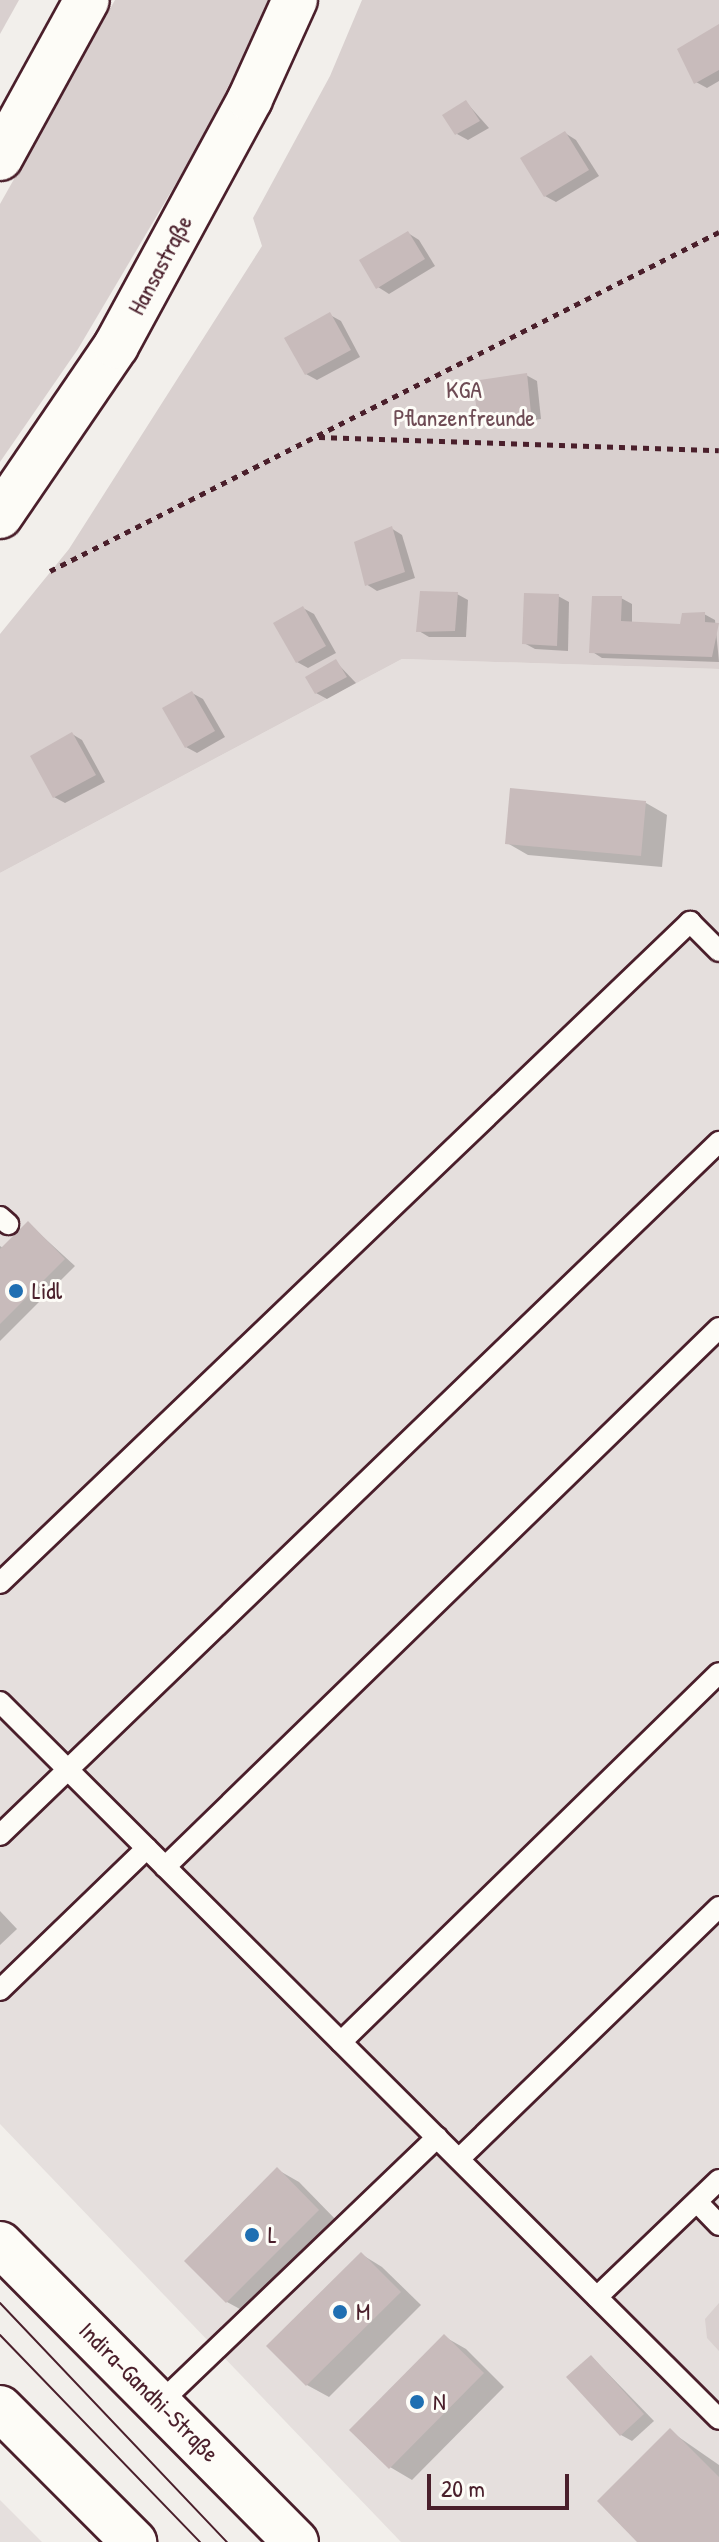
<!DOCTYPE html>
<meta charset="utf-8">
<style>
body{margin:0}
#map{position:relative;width:719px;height:2542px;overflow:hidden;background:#f2efeb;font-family:"Patrick Hand",sans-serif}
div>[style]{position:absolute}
.built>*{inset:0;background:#e5dfdd}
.green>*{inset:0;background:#d9d0cf}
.shadow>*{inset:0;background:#0003}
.building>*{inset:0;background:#c8bbbb}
.path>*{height:5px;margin-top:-2.5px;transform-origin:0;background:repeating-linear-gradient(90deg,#4a1f2b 0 6px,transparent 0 12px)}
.roads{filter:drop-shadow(2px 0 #4a1f2b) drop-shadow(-2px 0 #4a1f2b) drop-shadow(0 2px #4a1f2b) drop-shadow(0 -2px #4a1f2b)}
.service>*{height:20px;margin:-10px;padding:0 10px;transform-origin:10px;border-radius:10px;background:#fdfcf7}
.secondary>*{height:44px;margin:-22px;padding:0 22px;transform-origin:22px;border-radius:22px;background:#fdfcf7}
.tram>*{height:2px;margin:-1px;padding:0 1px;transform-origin:1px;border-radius:1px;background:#4a1f2b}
.dots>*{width:22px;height:22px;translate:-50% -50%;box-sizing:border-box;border:4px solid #fdfcf7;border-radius:50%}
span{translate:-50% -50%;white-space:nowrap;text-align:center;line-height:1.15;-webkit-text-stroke:6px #fdfcf7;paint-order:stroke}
.street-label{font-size:24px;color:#4a1f2b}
.park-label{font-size:24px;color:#6e4b54}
.poi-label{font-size:24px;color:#4a1f2b}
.left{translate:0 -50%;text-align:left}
.scale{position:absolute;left:427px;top:2474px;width:142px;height:36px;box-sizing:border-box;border:4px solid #4a1f2b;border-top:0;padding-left:10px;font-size:24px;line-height:28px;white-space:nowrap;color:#4a1f2b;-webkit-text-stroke:6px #fdfcf7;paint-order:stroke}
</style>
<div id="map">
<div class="built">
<div style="clip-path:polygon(402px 659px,719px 669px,719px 2542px,401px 2542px,0 2124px,0 873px)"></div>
<div style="clip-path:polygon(0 2500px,42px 2542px,0 2542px)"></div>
</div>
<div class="green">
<div style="clip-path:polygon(0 0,19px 0,0 34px)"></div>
<div style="clip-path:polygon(115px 0,271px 0,220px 109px,78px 349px,0 462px,0 204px)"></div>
<div style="clip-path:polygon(362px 0,719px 0,719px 669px,402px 659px,0 873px,0 634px,69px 549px,262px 246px,253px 218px,330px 76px)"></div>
<div style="clip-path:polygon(719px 2303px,719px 2351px,707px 2338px,705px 2319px)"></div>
</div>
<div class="shadow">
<div style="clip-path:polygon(719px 27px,719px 81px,707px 88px,696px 82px)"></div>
<div style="clip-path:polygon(466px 102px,489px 128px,468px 140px,457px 134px)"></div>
<div style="clip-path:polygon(565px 133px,576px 140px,599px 176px,556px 202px,545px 196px)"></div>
<div style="clip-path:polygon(408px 233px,419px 240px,435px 266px,389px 294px,378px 287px)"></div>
<div style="clip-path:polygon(330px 315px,341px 321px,360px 357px,317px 380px,306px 374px)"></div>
<div style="clip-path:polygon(526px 375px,537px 381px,541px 419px,491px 426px,480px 420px)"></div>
<div style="clip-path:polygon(391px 528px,402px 535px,415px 578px,377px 591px,366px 584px)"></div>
<div style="clip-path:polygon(457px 594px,468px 600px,466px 637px,429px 637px,419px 631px)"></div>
<div style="clip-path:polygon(558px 596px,569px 602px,568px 651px,535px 649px,524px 643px)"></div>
<div style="clip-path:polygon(621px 598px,632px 604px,632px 624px,682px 626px,704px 614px,715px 620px,719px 662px,602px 658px,591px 651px)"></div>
<div style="clip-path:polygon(303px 608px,314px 614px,336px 653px,308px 668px,297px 662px)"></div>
<div style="clip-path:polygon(336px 662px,356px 683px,327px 699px,316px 693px)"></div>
<div style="clip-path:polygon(192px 693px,203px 699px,225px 737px,197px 753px,186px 747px)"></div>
<div style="clip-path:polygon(72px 734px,82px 740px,105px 782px,65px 803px,54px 797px)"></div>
<div style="clip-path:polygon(646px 803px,667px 815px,662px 867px,528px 855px,507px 843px)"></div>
<div style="clip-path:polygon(28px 1223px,75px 1266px,0 1341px,0 1246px,3px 1248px)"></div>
<div style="clip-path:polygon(0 1911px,17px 1929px,0 1945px)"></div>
<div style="clip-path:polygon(278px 2170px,299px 2182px,339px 2223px,249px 2314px,227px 2302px,187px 2261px)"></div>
<div style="clip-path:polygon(361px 2254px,382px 2267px,421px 2305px,329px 2397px,307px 2385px,269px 2346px)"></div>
<div style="clip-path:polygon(445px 2337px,466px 2349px,504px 2387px,412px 2480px,390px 2467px)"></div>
<div style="clip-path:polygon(592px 2357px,654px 2421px,632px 2441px,621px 2435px)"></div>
<div style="clip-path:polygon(670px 2431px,719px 2465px,719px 2542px,640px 2542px)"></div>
</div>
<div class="building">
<div style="clip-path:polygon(719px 24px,719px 70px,694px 84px,677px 49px)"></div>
<div style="clip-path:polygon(466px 100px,480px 121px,455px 135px,442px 115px)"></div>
<div style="clip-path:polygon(565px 131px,589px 170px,544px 197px,520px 158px)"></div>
<div style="clip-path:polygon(408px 231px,425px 259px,376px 289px,359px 260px)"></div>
<div style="clip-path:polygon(330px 312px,351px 350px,305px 375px,284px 338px)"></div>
<div style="clip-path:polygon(527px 373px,531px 413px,478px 421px,473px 381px)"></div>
<div style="clip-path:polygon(392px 526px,405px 572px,365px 586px,354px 542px)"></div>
<div style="clip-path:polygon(420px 591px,458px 592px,455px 631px,416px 632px)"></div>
<div style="clip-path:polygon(524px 593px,559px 594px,557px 646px,522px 644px)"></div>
<div style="clip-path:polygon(592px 596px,622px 596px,621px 621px,680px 624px,682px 613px,705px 612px,705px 622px,719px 623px,712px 657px,589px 653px)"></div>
<div style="clip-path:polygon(303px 606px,326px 646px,296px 663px,273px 623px)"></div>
<div style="clip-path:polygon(336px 659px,347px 677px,315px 694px,305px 677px)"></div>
<div style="clip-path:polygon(192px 691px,215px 731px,185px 748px,162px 708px)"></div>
<div style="clip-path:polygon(72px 732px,96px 775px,53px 798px,30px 756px)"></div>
<div style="clip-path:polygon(510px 788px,646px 801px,641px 856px,505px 844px)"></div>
<div style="clip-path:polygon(28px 1221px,65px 1259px,0 1324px,0 1249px)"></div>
<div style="clip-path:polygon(277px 2167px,319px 2210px,226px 2303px,184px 2261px)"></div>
<div style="clip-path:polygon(361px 2252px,401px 2292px,306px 2386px,266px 2346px)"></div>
<div style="clip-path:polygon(444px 2334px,484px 2373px,389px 2469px,349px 2430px)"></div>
<div style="clip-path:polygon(591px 2355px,644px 2414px,620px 2436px,566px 2377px)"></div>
<div style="clip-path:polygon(670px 2428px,719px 2477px,719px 2542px,637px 2542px,597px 2501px)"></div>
</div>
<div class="path">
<div style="left:319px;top:437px;width:400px;rotate:1.9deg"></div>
<div style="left:50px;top:571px;width:750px;rotate:-26.87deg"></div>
</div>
<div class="roads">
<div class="service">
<div style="left:0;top:1217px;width:11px;rotate:41deg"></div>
<div style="left:0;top:1583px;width:956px;rotate:-43.77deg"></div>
<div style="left:690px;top:922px;width:41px;rotate:45deg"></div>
<div style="left:0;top:1702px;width:1015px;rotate:44.92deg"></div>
<div style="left:0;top:1835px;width:999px;rotate:-43.95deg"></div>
<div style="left:165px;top:1867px;width:773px;rotate:-44.21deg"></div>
<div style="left:0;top:1990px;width:204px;rotate:-44deg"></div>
<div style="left:341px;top:2042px;width:528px;rotate:-44.31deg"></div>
<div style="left:459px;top:2159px;width:362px;rotate:-44.1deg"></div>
<div style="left:697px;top:2202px;width:32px;rotate:46deg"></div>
<div style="left:597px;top:2297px;width:169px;rotate:-43.8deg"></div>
<div style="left:160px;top:2403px;width:384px;rotate:-43.8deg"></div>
</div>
<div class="secondary">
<div style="left:0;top:158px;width:180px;rotate:-61.2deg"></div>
<div style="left:0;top:516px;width:206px;rotate:-55.7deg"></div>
<div style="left:116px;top:346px;width:281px;rotate:-61.5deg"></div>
<div style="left:250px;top:99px;width:109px;rotate:-65.6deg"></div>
<div style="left:0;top:2244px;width:420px;rotate:45.2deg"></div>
<div style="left:0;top:2408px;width:190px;rotate:45deg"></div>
</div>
</div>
<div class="tram">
<div style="left:0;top:2303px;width:330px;rotate:46.5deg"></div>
<div style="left:0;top:2335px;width:288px;rotate:46deg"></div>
</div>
<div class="dots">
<div style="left:16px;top:1291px;background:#1f6fb2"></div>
<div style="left:252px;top:2235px;background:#1f6fb2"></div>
<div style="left:340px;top:2312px;background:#1f6fb2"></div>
<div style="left:417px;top:2402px;background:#1f6fb2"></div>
</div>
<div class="street-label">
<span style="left:160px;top:265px;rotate:-62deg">Hansastraße</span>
<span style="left:149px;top:2392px;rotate:45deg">Indira-Gandhi-Straße</span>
</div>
<div class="park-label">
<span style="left:464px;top:404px">KGA<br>Pflanzenfreunde</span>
</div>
<div class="poi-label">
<span class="left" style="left:32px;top:1291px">Lidl</span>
<span class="left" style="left:268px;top:2235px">L</span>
<span class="left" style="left:356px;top:2312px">M</span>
<span class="left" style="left:433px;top:2402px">N</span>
</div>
<div class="scale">20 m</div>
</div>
